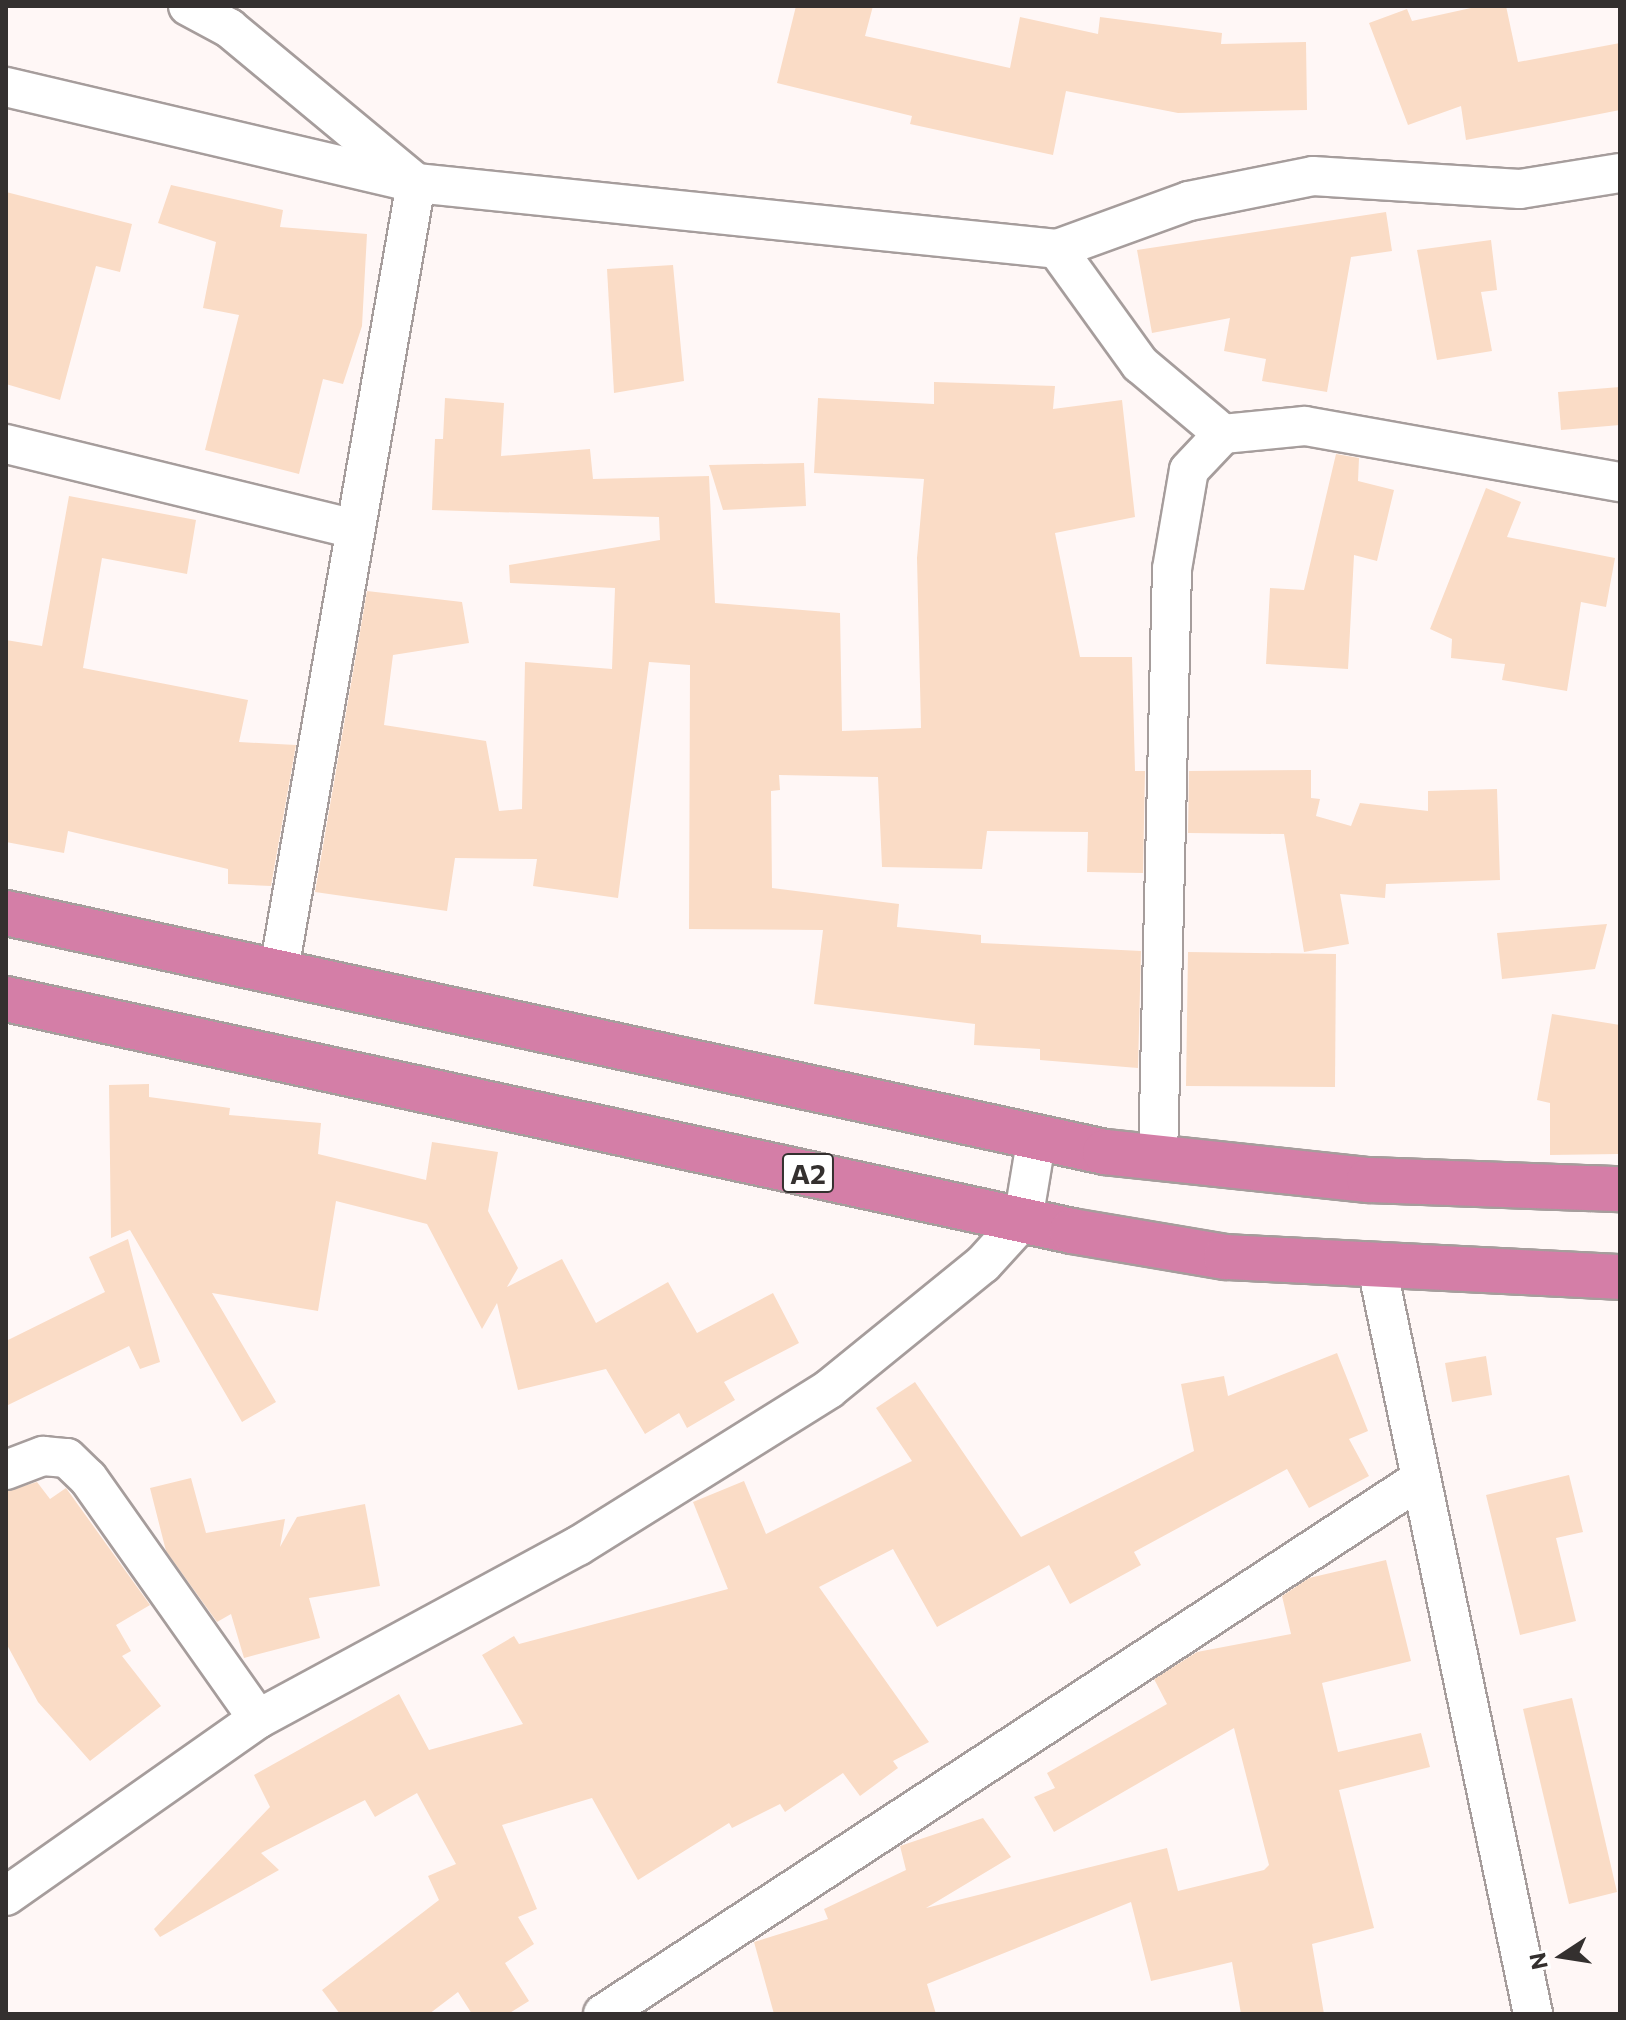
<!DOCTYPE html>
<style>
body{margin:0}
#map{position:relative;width:1626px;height:2020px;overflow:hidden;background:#fff7f6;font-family:Commissioner,sans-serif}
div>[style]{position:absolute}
.building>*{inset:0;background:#fadcc6}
.roads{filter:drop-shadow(2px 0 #a69d9c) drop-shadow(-2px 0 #a69d9c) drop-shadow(0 2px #a69d9c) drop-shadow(0 -2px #a69d9c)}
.minor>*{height:38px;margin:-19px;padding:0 19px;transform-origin:19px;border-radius:19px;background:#fff}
.trunk>*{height:44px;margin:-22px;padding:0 22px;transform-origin:22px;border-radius:22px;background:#d47ea7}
span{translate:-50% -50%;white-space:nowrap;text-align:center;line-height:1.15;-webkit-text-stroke:7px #fff;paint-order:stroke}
.shield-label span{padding:2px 6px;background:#fff;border:2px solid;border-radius:6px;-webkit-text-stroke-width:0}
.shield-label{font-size:28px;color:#34302f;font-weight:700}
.frame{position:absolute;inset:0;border:8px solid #34302f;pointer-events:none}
.north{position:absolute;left:1522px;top:1916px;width:80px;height:80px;-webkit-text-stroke:6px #fff;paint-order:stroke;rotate:258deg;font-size:22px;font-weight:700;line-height:32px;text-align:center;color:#34302f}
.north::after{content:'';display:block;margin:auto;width:28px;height:36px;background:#34302f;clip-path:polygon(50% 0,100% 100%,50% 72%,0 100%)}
</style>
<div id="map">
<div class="building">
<div style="clip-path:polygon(796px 6px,873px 6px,865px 36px,1010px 68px,1020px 17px,1098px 34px,1100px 17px,1222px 33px,1221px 44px,1306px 42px,1307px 110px,1178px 113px,1066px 91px,1053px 155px,910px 124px,912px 116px,777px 83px)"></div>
<div style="clip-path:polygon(1480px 6px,1506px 6px,1518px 62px,1620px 43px,1620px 110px,1466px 140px,1461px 106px,1408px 125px,1369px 23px,1407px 9px,1412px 21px)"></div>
<div style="clip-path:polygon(171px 185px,283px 210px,280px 227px,367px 234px,362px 326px,343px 384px,323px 379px,299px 474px,205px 450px,239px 315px,203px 308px,216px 242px,158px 223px)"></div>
<div style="clip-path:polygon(6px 192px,132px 224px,120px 272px,96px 266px,60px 400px,6px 384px)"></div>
<div style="clip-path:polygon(1386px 212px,1392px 251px,1351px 257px,1327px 392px,1262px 381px,1266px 359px,1224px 351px,1230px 318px,1152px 333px,1137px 250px)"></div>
<div style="clip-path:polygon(1491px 240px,1497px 290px,1481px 292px,1492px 351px,1437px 360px,1417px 250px)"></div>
<div style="clip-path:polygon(673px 265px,684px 381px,614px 393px,607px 269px)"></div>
<div style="clip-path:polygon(934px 382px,1055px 386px,1053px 409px,1122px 400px,1135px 517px,1055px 533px,1080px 657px,1132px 657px,1135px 771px,1145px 771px,1143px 873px,1087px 872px,1088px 832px,987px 831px,982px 869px,882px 867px,878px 777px,779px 775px,780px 790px,771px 791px,772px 888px,899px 904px,897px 927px,981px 935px,981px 943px,1141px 951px,1138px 1068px,1040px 1060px,1040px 1049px,974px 1045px,975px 1024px,814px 1004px,823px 930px,689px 929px,690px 665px,649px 662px,618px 898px,533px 886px,537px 859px,455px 858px,447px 911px,315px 892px,367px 591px,462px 602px,469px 643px,393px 655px,384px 725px,486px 741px,499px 811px,522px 809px,525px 662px,612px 669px,615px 588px,510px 583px,509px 565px,660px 540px,659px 517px,432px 510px,435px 439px,443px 439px,445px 398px,504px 403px,501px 456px,590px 449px,593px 479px,709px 476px,715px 603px,840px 613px,842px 731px,921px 728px,917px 558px,924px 479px,814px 473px,818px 398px,934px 404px)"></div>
<div style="clip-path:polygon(1620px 387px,1620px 425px,1561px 430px,1558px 392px)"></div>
<div style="clip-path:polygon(1336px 454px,1359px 458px,1358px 481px,1394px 490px,1377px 561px,1354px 555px,1348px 669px,1266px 664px,1270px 588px,1304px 590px)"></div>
<div style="clip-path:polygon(804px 463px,806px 506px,723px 510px,709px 465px)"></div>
<div style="clip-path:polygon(1486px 488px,1521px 502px,1507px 537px,1615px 558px,1606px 607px,1581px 602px,1567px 691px,1502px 680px,1505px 664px,1451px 658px,1452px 639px,1430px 629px)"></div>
<div style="clip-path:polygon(69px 496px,196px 520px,187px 574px,102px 558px,83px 668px,248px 700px,239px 742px,296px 745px,271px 886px,228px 884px,228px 869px,68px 831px,64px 853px,6px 842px,6px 640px,42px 646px)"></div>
<div style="clip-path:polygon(1311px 770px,1311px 798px,1320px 799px,1316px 816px,1351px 826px,1360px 803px,1428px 811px,1428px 791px,1497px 789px,1500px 880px,1386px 884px,1385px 898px,1340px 894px,1349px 944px,1304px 952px,1284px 834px,1188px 833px,1189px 771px)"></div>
<div style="clip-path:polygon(1607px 924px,1595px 969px,1502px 979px,1497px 933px)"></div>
<div style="clip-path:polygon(1188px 952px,1336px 954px,1335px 1087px,1186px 1086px)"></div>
<div style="clip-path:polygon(1552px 1014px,1620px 1025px,1618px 1154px,1550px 1155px,1550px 1103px,1537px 1100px)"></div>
<div style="clip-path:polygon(149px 1084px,149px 1097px,230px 1108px,229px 1115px,321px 1123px,318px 1154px,426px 1180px,432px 1142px,498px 1152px,488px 1211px,518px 1268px,507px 1287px,562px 1259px,596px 1323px,668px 1282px,697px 1333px,773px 1293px,799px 1343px,724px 1382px,735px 1400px,687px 1428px,679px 1413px,645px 1434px,606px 1369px,518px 1390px,497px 1303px,482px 1329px,427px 1224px,336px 1201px,318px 1311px,212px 1293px,276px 1402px,242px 1422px,130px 1230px,111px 1238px,109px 1085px)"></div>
<div style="clip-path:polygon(128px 1239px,160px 1362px,140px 1369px,129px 1346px,6px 1406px,6px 1341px,105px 1292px,89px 1257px)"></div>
<div style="clip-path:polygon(1337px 1353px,1368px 1431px,1349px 1439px,1369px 1476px,1309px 1508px,1287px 1469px,1134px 1552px,1141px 1565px,1070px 1604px,1049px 1565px,937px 1627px,893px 1549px,819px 1587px,929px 1742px,893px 1761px,898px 1768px,860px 1796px,843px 1773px,785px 1812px,780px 1804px,732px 1828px,729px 1823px,638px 1880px,592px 1798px,502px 1825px,537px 1909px,518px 1917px,534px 1944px,505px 1963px,529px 2001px,508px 2014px,472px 2014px,458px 1992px,429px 2014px,340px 2014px,322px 1990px,439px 1900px,428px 1876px,456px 1864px,417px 1793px,375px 1817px,365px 1800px,261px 1853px,279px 1870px,160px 1937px,154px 1929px,270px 1807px,254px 1775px,399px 1694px,429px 1750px,523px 1724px,482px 1655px,514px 1636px,519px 1644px,728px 1589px,693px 1502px,744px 1481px,766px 1534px,912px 1461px,876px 1408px,915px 1382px,1021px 1537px,1194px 1451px,1181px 1384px,1224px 1376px,1228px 1396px)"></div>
<div style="clip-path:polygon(1486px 1356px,1492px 1395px,1452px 1402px,1445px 1363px)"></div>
<div style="clip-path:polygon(1569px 1475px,1583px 1532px,1556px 1538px,1576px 1621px,1520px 1635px,1486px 1495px)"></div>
<div style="clip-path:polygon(191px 1478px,206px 1533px,285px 1519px,280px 1547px,297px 1517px,365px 1504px,380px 1586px,309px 1598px,320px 1638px,244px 1658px,231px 1614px,217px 1622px,166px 1551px,150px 1488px)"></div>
<div style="clip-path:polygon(37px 1482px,50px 1499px,66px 1488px,150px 1605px,116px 1625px,131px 1651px,122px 1656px,161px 1706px,90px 1761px,38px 1702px,6px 1643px,6px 1491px)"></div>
<div style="clip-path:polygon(1386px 1560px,1411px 1661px,1322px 1683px,1338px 1752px,1421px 1733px,1430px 1767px,1339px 1790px,1374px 1928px,1312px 1944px,1324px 2014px,1241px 2014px,1232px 1962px,1151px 1981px,1131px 1902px,927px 1984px,936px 2014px,774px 2014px,754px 1942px,828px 1919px,824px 1909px,906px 1870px,900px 1846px,983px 1818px,1011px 1857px,926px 1908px,1167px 1848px,1178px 1891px,1264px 1870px,1269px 1865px,1234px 1728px,1054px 1832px,1034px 1797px,1055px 1788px,1047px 1773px,1167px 1704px,1154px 1679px,1197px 1652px,1291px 1634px,1282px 1596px,1309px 1578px)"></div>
<div style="clip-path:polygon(1572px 1698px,1617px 1892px,1569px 1904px,1523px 1709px)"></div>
</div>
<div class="roads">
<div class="minor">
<div style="left:188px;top:6px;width:47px;rotate:28.2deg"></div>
<div style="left:229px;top:28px;width:243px;rotate:39.7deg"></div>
<div style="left:416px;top:183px;width:799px;rotate:99.88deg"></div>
<div style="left:6px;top:87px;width:421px;rotate:13.2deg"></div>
<div style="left:416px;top:183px;width:644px;rotate:5.88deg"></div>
<div style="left:1057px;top:249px;width:140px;rotate:-20deg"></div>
<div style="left:1189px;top:201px;width:126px;rotate:-11.4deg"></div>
<div style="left:1313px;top:176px;width:207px;rotate:3.6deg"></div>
<div style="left:1520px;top:189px;width:101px;rotate:-9.1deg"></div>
<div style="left:1057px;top:249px;width:142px;rotate:54.2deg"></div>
<div style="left:1140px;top:364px;width:109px;rotate:40.1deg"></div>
<div style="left:6px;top:444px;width:359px;rotate:13.7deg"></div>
<div style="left:1158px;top:1158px;width:589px;rotate:-88.64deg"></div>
<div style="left:1172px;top:569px;width:100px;rotate:-80.3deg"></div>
<div style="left:1189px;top:470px;width:50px;rotate:-46.6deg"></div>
<div style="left:1223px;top:434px;width:82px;rotate:-5.6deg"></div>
<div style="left:1305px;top:426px;width:320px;rotate:10.1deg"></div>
<div style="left:1377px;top:1267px;width:763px;rotate:78.2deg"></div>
<div style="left:6px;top:1470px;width:40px;rotate:-21deg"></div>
<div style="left:43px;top:1456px;width:24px;rotate:5deg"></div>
<div style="left:67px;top:1458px;width:29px;rotate:44deg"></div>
<div style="left:88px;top:1478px;width:295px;rotate:54.8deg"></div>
<div style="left:6px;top:1896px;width:308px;rotate:-35.1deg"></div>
<div style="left:258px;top:1719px;width:364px;rotate:-28.4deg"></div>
<div style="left:578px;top:1546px;width:296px;rotate:-32deg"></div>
<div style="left:829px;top:1389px;width:198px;rotate:-39.1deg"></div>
<div style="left:983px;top:1264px;width:59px;rotate:-47.7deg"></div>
<div style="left:1023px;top:1220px;width:85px;rotate:-80.5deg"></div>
<div style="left:603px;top:2014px;width:975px;rotate:-33.2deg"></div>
</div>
<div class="trunk">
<div style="left:6px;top:913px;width:1125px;rotate:12.27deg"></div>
<div style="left:1105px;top:1152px;width:265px;rotate:6.1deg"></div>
<div style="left:1369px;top:1180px;width:251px;rotate:2.1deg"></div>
<div style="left:6px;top:999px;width:1091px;rotate:12.28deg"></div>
<div style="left:1072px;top:1231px;width:156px;rotate:9.6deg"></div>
<div style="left:1226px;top:1257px;width:395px;rotate:2.9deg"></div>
</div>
</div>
<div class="shield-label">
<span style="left:808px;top:1173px">A2</span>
</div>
<div class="frame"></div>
<div class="north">N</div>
</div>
